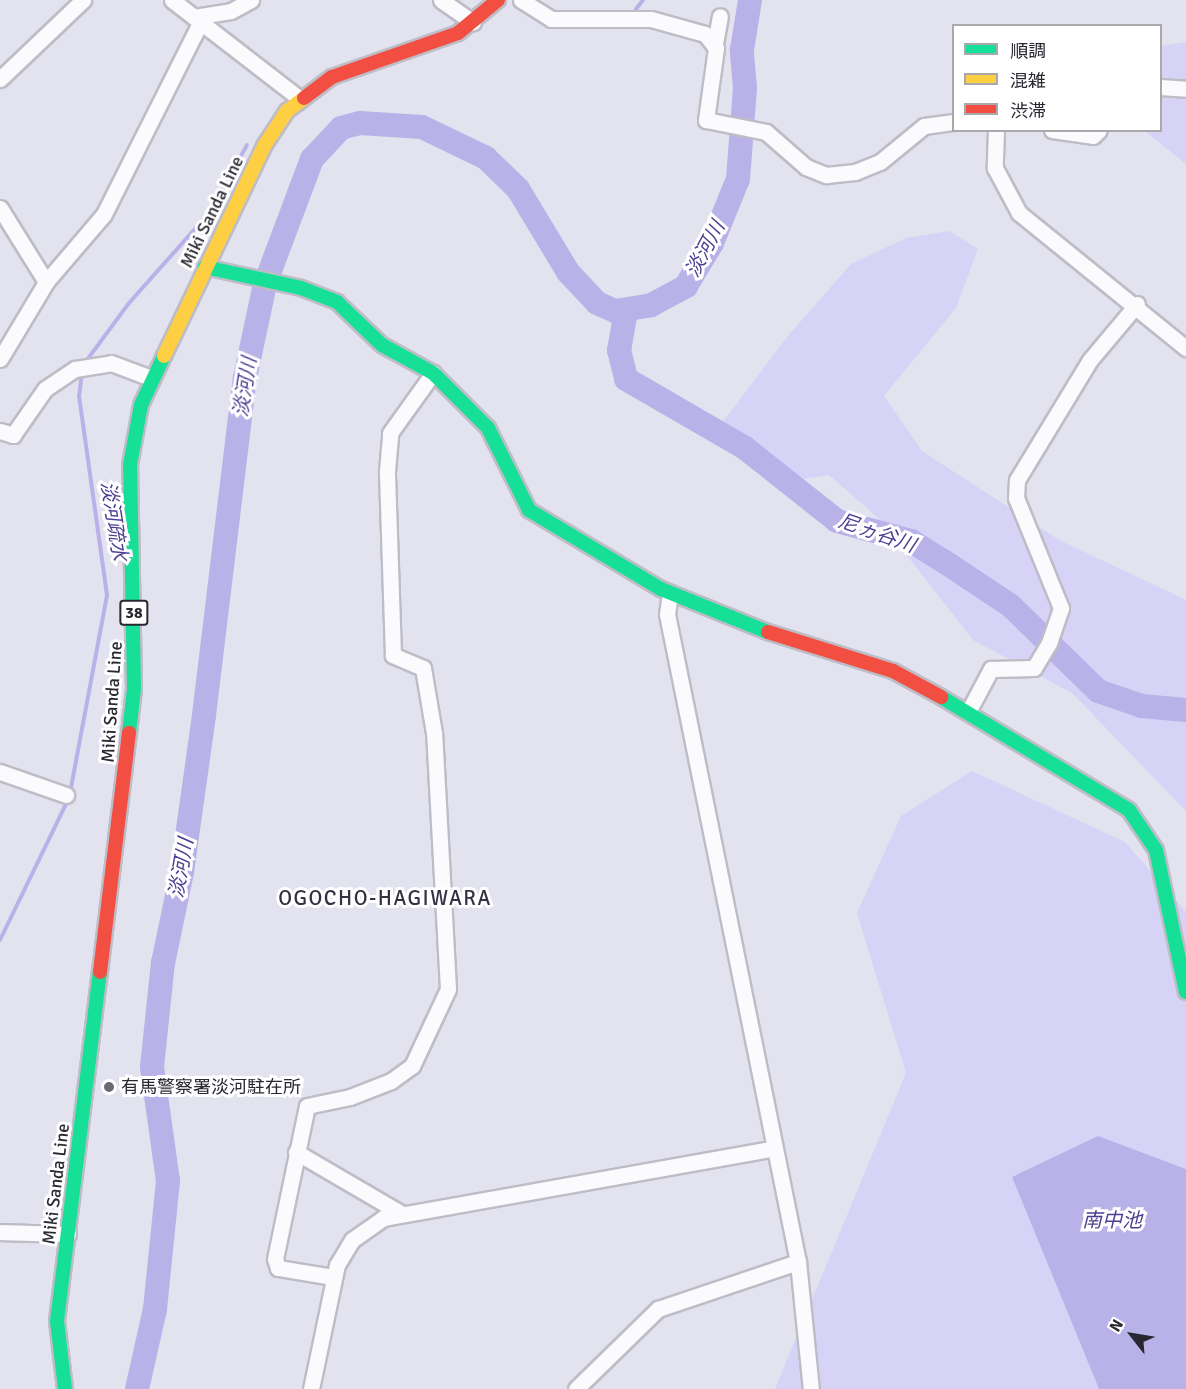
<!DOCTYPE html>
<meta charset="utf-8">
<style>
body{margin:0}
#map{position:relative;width:1186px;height:1389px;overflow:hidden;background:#e3e2ef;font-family:Signika,"Noto Sans JP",sans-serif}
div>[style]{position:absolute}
.green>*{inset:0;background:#d6d3f7}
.water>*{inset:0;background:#b8b2e9}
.stream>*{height:4px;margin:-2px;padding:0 2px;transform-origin:2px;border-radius:2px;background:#b8b2e9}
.river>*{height:24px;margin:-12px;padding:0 12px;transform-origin:12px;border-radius:12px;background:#b8b2e9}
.roads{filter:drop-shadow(2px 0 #bebdc7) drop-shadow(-2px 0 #bebdc7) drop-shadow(0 2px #bebdc7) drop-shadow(0 -2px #bebdc7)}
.street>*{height:15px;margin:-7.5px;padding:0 7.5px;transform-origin:7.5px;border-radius:7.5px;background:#fbfbfd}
.fast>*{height:14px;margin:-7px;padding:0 7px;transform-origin:7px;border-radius:7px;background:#16e098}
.slow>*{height:14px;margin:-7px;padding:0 7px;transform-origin:7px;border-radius:7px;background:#ffcf43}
.jam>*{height:14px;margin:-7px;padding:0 7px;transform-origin:7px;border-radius:7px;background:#f24e42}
.dots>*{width:16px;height:16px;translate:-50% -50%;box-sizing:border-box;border:3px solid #fff;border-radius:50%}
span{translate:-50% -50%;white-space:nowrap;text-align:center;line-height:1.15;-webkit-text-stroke:6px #fff;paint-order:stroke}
.shield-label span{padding:2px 4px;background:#fff;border:2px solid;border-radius:4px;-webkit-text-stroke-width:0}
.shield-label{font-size:16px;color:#292831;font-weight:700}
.street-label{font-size:18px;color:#292831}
.poi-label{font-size:18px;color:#292831}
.left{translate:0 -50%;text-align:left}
.water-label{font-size:20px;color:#4e3e93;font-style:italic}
.quarter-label{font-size:21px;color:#333244;letter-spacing:1.5px}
.legend{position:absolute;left:952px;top:24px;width:210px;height:108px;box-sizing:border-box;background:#fff;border:2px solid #a9a9ad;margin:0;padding:8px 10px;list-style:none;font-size:18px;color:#292831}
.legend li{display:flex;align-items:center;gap:12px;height:30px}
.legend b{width:30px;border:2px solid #a9a9ad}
.north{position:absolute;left:1102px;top:1305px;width:60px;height:60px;-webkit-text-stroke:4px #fff;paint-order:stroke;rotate:301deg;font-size:16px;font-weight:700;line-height:24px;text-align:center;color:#292831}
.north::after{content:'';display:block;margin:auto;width:21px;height:27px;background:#292831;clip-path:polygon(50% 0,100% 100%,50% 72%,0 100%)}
</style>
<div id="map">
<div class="green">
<div style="clip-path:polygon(1186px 42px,1186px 164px,1145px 131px,1160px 130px,1161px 46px)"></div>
<div style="clip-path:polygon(949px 231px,978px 249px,956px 308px,884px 396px,922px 451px,1059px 540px,1186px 600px,1186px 811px,1072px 693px,973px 640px,876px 516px,829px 475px,778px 483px,722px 423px,787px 337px,851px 264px,906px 238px)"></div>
<div style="clip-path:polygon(972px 771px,1125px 842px,1186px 912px,1186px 1169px,1098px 1137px,1012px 1177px,1099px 1389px,775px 1389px,906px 1073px,857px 913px,901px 816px)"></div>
</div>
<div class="water">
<div style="clip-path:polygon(1098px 1136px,1186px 1169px,1186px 1389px,1099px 1389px,1012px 1177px)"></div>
</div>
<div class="stream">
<div style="left:636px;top:9px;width:11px;rotate:-52deg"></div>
<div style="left:84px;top:364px;width:76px;rotate:-53.6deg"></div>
<div style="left:129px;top:303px;width:123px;rotate:-48.3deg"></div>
<div style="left:211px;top:211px;width:75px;rotate:-61.4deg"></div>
<div style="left:70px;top:793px;width:201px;rotate:-79.4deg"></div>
<div style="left:107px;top:595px;width:200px;rotate:-98deg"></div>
<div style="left:79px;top:397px;width:26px;rotate:-83deg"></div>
<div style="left:0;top:940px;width:156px;rotate:-64.1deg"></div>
</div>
<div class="river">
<div style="left:626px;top:311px;width:40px;rotate:100deg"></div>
<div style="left:619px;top:350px;width:30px;rotate:76deg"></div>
<div style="left:626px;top:379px;width:138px;rotate:30.1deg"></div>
<div style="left:745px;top:448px;width:117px;rotate:38.4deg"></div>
<div style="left:837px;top:521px;width:77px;rotate:15.1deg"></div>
<div style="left:911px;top:541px;width:40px;rotate:32deg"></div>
<div style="left:945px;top:562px;width:79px;rotate:33.7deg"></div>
<div style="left:1011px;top:606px;width:122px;rotate:44.3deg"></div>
<div style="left:1098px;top:691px;width:46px;rotate:18.8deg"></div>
<div style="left:1142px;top:706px;width:44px;rotate:5.2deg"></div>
<div style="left:137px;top:1389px;width:82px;rotate:-77.3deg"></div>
<div style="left:155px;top:1309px;width:129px;rotate:-84.2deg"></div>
<div style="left:168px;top:1181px;width:115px;rotate:-98deg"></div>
<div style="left:152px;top:1067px;width:105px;rotate:-84deg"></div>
<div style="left:163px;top:963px;width:93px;rotate:-78.2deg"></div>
<div style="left:182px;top:872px;width:159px;rotate:-82deg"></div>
<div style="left:204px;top:715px;width:339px;rotate:-83.1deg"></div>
<div style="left:245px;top:378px;width:96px;rotate:-78deg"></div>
<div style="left:265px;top:284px;width:134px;rotate:-69.4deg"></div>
<div style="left:312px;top:159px;width:42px;rotate:-46.9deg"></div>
<div style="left:341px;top:128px;width:20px;rotate:-15deg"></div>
<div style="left:360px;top:123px;width:62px;rotate:3.7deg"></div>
<div style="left:422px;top:127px;width:71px;rotate:25.8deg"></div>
<div style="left:486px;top:158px;width:45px;rotate:44.1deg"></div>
<div style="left:518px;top:189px;width:97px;rotate:58.9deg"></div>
<div style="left:568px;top:272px;width:42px;rotate:46.9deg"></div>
<div style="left:597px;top:303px;width:20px;rotate:24deg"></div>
<div style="left:615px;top:311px;width:36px;rotate:-9deg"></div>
<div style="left:651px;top:305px;width:40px;rotate:-28deg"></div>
<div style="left:686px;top:286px;width:50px;rotate:-58.8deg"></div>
<div style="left:712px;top:243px;width:69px;rotate:-67.9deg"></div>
<div style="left:738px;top:179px;width:91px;rotate:-85.6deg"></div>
<div style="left:745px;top:88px;width:38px;rotate:-95deg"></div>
<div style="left:742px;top:50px;width:51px;rotate:-80.9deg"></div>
</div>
<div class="roads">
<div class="street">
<div style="left:172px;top:0;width:160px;rotate:37.7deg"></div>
<div style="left:441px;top:0;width:39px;rotate:35deg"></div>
<div style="left:521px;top:0;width:36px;rotate:32deg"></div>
<div style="left:551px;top:19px;width:100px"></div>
<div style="left:651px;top:19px;width:56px;rotate:15.5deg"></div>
<div style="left:705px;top:34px;width:18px;rotate:52deg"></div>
<div style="left:716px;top:48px;width:73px;rotate:97.9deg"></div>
<div style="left:706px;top:120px;width:61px;rotate:11.3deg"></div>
<div style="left:766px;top:132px;width:53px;rotate:41.2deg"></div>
<div style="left:806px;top:167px;width:22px;rotate:22deg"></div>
<div style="left:826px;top:175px;width:29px;rotate:-6deg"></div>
<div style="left:855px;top:172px;width:27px;rotate:-22deg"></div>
<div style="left:880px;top:162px;width:57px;rotate:-39.3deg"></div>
<div style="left:924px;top:126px;width:30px;rotate:-8deg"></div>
<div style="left:194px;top:17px;width:37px;rotate:-9deg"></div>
<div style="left:231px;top:11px;width:23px;rotate:-29deg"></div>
<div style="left:715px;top:44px;width:28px;rotate:-80deg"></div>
<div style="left:0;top:79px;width:115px;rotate:-43.6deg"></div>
<div style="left:1160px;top:87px;width:26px;rotate:4deg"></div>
<div style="left:996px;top:130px;width:38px;rotate:92deg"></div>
<div style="left:995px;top:168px;width:51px;rotate:61.9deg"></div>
<div style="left:1019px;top:213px;width:215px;rotate:39deg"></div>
<div style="left:1052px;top:130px;width:41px;rotate:8.3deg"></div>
<div style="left:1093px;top:136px;width:8px;rotate:-45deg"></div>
<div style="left:0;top:208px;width:87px;rotate:58.1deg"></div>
<div style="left:0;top:359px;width:90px;rotate:-59.1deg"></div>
<div style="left:46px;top:282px;width:89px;rotate:-49.5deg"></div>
<div style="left:104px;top:214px;width:214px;rotate:-63.3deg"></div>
<div style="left:0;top:431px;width:14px;rotate:17deg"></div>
<div style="left:13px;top:435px;width:56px;rotate:-55.2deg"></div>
<div style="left:45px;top:389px;width:36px;rotate:-34deg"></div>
<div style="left:75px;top:369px;width:36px;rotate:-9deg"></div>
<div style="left:111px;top:363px;width:43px;rotate:20.6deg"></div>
<div style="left:670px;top:593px;width:21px;rotate:98deg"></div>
<div style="left:667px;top:614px;width:661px;rotate:78.57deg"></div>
<div style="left:798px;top:1262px;width:128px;rotate:84.2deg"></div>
<div style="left:968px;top:712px;width:49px;rotate:-61.9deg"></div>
<div style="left:991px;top:669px;width:43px;rotate:-1.3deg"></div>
<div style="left:1034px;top:668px;width:29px;rotate:-59deg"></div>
<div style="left:1049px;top:643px;width:37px;rotate:-71deg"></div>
<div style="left:1061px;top:608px;width:119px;rotate:-112.2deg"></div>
<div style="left:1016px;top:498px;width:18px;rotate:-87deg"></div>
<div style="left:1017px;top:480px;width:140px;rotate:-58.7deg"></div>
<div style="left:1090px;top:360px;width:73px;rotate:-50deg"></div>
<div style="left:0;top:772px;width:70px;rotate:19.2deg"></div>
<div style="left:296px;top:1152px;width:123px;rotate:30.3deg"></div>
<div style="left:0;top:1232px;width:68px;rotate:1.7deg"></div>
<div style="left:333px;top:1277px;width:56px;rotate:-170.7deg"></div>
<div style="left:278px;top:1268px;width:9px;rotate:-108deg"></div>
<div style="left:275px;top:1259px;width:156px;rotate:-78.2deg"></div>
<div style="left:307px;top:1106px;width:44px;rotate:-11.8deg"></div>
<div style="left:350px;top:1097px;width:44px;rotate:-21.3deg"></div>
<div style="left:391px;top:1081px;width:26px;rotate:-36deg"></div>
<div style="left:412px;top:1066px;width:85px;rotate:-64.9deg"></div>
<div style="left:448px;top:989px;width:256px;rotate:-93.1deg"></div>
<div style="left:434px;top:733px;width:66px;rotate:-99.6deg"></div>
<div style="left:423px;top:668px;width:33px;rotate:-157deg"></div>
<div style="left:393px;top:655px;width:184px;rotate:-91.9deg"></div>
<div style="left:387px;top:471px;width:38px;rotate:-85deg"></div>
<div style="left:390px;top:433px;width:74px;rotate:-54.4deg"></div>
<div style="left:311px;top:1389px;width:127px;rotate:-78.2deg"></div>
<div style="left:337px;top:1265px;width:29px;rotate:-59deg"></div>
<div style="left:352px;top:1240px;width:38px;rotate:-35deg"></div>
<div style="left:383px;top:1218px;width:398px;rotate:-10.1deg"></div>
<div style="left:576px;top:1389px;width:115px;rotate:-44.3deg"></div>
<div style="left:658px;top:1309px;width:148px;rotate:-18.6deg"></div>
</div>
<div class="fast">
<div style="left:205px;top:267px;width:98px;rotate:12.3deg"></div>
<div style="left:301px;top:288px;width:39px;rotate:21deg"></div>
<div style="left:337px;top:302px;width:62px;rotate:43.7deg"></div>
<div style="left:382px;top:345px;width:58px;rotate:28.8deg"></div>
<div style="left:433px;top:373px;width:78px;rotate:45deg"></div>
<div style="left:488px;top:428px;width:92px;rotate:63.4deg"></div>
<div style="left:529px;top:510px;width:154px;rotate:30.9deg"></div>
<div style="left:661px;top:589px;width:115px;rotate:21.9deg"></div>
<div style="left:941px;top:697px;width:219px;rotate:31deg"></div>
<div style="left:1129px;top:810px;width:48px;rotate:56deg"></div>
<div style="left:1156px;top:850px;width:145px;rotate:78.1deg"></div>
<div style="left:129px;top:733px;width:44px;rotate:-83.5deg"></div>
<div style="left:134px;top:689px;width:224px;rotate:-91deg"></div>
<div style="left:130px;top:465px;width:61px;rotate:-79.6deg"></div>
<div style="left:141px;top:405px;width:54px;rotate:-64.9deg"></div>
<div style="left:65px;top:1389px;width:68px;rotate:-96.7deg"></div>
<div style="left:57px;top:1321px;width:352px;rotate:-83deg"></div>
</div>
<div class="slow">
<div style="left:164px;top:356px;width:233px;rotate:-64.5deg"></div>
<div style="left:264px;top:146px;width:42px;rotate:-56.7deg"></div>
<div style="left:287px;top:111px;width:21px;rotate:-37deg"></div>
</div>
<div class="jam">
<div style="left:304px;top:98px;width:35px;rotate:-37deg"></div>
<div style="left:332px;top:77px;width:133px;rotate:-19.2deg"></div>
<div style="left:458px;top:33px;width:52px;rotate:-39.5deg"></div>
<div style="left:768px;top:632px;width:131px;rotate:17.3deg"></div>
<div style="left:893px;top:671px;width:55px;rotate:28.4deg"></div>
<div style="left:100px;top:972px;width:241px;rotate:-83.1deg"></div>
</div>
</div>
<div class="dots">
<div style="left:109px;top:1087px;background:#6a6974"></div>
</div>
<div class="shield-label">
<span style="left:134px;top:613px">38</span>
</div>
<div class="street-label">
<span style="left:212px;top:212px;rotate:-64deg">Miki Sanda Line</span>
<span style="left:112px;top:702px;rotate:-86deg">Miki Sanda Line</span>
<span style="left:56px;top:1184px;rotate:-83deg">Miki Sanda Line</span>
</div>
<div class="poi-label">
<span class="left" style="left:121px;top:1087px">有馬警察署淡河駐在所</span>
</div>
<div class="water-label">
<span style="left:705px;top:249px;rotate:-62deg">淡河川</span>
<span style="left:245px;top:387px;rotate:-81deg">淡河川</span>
<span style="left:114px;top:521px;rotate:81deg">淡河疏水</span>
<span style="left:877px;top:533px;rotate:19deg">尼ヵ谷川</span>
<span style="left:181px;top:868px;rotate:-80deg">淡河川</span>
<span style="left:1112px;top:1220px">南中池</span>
</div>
<div class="quarter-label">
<span style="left:385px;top:898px">OGOCHO-HAGIWARA</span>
</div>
<ul class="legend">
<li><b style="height:8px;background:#16e098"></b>順調</li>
<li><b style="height:8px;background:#ffcf43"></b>混雑</li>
<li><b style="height:8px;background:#f24e42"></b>渋滞</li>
</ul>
<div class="north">N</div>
</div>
